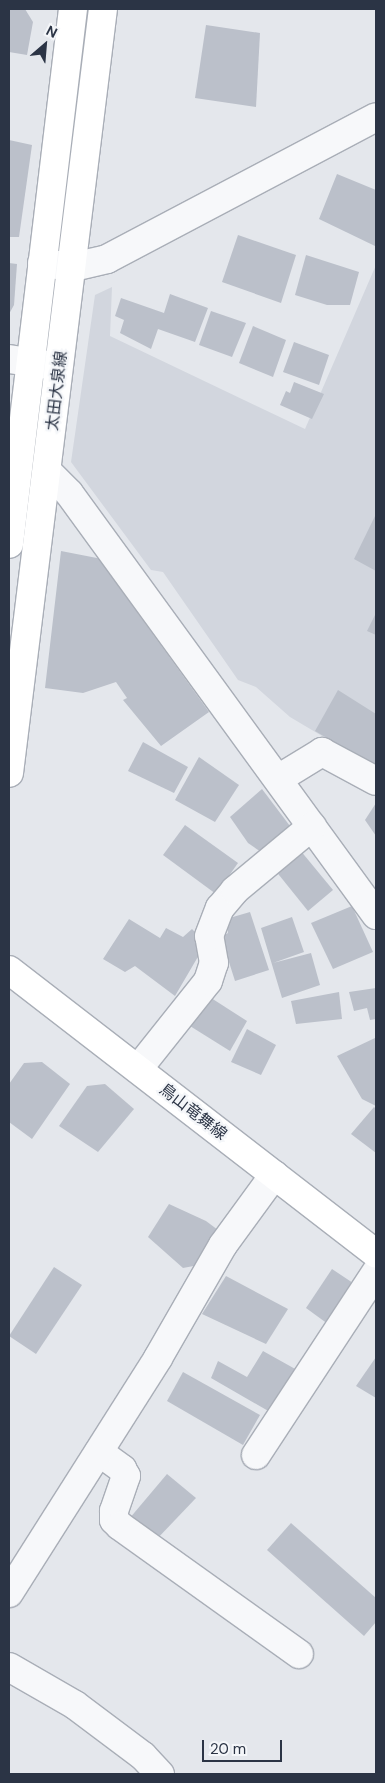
<!DOCTYPE html>
<meta charset="utf-8">
<style>
body{margin:0}
#map{position:relative;width:385px;height:1783px;overflow:hidden;background:#e4e7ec;font-family:"DM Sans","Noto Sans JP",sans-serif}
div>[style]{position:absolute}
.built>*{inset:0;background:#d2d6de}
.building>*{inset:0;background:#bbc0ca}
.roads{filter:drop-shadow(1px 0 #a9aeb7) drop-shadow(-1px 0 #a9aeb7) drop-shadow(0 1px #a9aeb7) drop-shadow(0 -1px #a9aeb7)}
.minor>*{height:28px;margin:-14px;padding:0 14px;transform-origin:14px;border-radius:14px;background:#f7f8fa}
.major>*{height:28px;margin:-14px;padding:0 14px;transform-origin:14px;border-radius:14px;background:#fff}
span{translate:-50% -50%;white-space:nowrap;text-align:center;line-height:1.15;-webkit-text-stroke:4.5px #f4f6f9;paint-order:stroke}
.street-label{font-size:16px;color:#2b3445}
.frame{position:absolute;inset:0;border:10px solid #2b3445;pointer-events:none}
.north{position:absolute;left:20px;top:20px;width:50px;height:50px;-webkit-text-stroke:4px #f4f6f9;paint-order:stroke;rotate:27deg;font-size:14px;font-weight:700;line-height:20px;text-align:center;color:#2b3445}
.north::after{content:'';display:block;margin:auto;width:18px;height:22px;background:#2b3445;clip-path:polygon(50% 0,100% 100%,50% 72%,0 100%)}
.scale{position:absolute;left:202px;top:1740px;width:80px;height:22px;box-sizing:border-box;border:2px solid #2b3445;border-top:0;padding-left:6px;font-size:15px;line-height:18px;white-space:nowrap;color:#2b3445;-webkit-text-stroke:4px #f4f6f9;paint-order:stroke}
</style>
<div id="map">
<div class="built">
<div style="clip-path:polygon(376px 265px,376px 768px,290px 717px,256px 687px,238px 680px,163px 572px,151px 570px,71px 462px,95px 295px,112px 287px,110px 336px,305px 429px)"></div>
</div>
<div class="building">
<div style="clip-path:polygon(9px 9px,25px 9px,33px 22px,27px 55px,9px 52px)"></div>
<div style="clip-path:polygon(206px 25px,260px 33px,256px 107px,195px 98px)"></div>
<div style="clip-path:polygon(9px 140px,32px 145px,19px 237px,9px 237px)"></div>
<div style="clip-path:polygon(337px 174px,376px 190px,375px 246px,319px 219px)"></div>
<div style="clip-path:polygon(238px 235px,296px 255px,281px 303px,222px 282px)"></div>
<div style="clip-path:polygon(306px 255px,359px 272px,350px 305px,327px 305px,295px 295px)"></div>
<div style="clip-path:polygon(9px 263px,17px 264px,14px 305px,9px 314px)"></div>
<div style="clip-path:polygon(170px 294px,208px 308px,195px 342px,158px 329px,151px 349px,120px 333px,124px 320px,115px 316px,121px 298px,164px 313px)"></div>
<div style="clip-path:polygon(211px 311px,246px 323px,232px 357px,199px 345px)"></div>
<div style="clip-path:polygon(253px 326px,286px 340px,273px 377px,239px 363px)"></div>
<div style="clip-path:polygon(294px 342px,329px 355px,319px 385px,283px 372px)"></div>
<div style="clip-path:polygon(294px 382px,324px 394px,312px 419px,280px 405px,286px 391px,290px 393px)"></div>
<div style="clip-path:polygon(376px 514px,376px 571px,354px 559px)"></div>
<div style="clip-path:polygon(61px 551px,102px 559px,104px 566px,209px 712px,161px 746px,123px 700px,127px 698px,116px 682px,83px 693px,45px 688px)"></div>
<div style="clip-path:polygon(376px 613px,376px 635px,367px 631px)"></div>
<div style="clip-path:polygon(338px 690px,376px 714px,376px 767px,315px 731px)"></div>
<div style="clip-path:polygon(143px 742px,188px 767px,174px 793px,128px 771px)"></div>
<div style="clip-path:polygon(199px 757px,239px 785px,215px 822px,175px 800px)"></div>
<div style="clip-path:polygon(262px 789px,293px 830px,261px 852px,248px 843px,230px 817px)"></div>
<div style="clip-path:polygon(376px 803px,376px 836px,365px 820px)"></div>
<div style="clip-path:polygon(185px 825px,238px 863px,216px 894px,163px 855px)"></div>
<div style="clip-path:polygon(300px 850px,333px 890px,308px 911px,275px 870px)"></div>
<div style="clip-path:polygon(352px 906px,373px 952px,333px 969px,311px 923px)"></div>
<div style="clip-path:polygon(250px 912px,269px 970px,235px 981px,221px 937px,228px 933px,226px 919px)"></div>
<div style="clip-path:polygon(292px 917px,304px 952px,273px 963px,311px 953px,320px 985px,282px 998px,261px 928px)"></div>
<div style="clip-path:polygon(129px 919px,160px 938px,166px 928px,183px 937px,192px 929px,206px 943px,175px 996px,135px 966px,125px 972px,103px 959px)"></div>
<div style="clip-path:polygon(376px 988px,376px 1019px,370px 1020px,367px 1008px,354px 1011px,349px 992px)"></div>
<div style="clip-path:polygon(339px 992px,342px 1019px,296px 1024px,291px 1001px)"></div>
<div style="clip-path:polygon(208px 996px,247px 1021px,230px 1051px,190px 1026px)"></div>
<div style="clip-path:polygon(247px 1029px,276px 1045px,261px 1075px,231px 1062px)"></div>
<div style="clip-path:polygon(375px 1038px,376px 1041px,376px 1106px,362px 1099px,337px 1056px)"></div>
<div style="clip-path:polygon(42px 1062px,70px 1084px,32px 1139px,9px 1122px,9px 1084px,24px 1063px)"></div>
<div style="clip-path:polygon(105px 1084px,134px 1109px,98px 1152px,59px 1126px,87px 1086px)"></div>
<div style="clip-path:polygon(374px 1107px,376px 1109px,376px 1153px,351px 1134px)"></div>
<div style="clip-path:polygon(169px 1204px,206px 1221px,222px 1233px,199px 1265px,183px 1268px,148px 1237px)"></div>
<div style="clip-path:polygon(54px 1267px,82px 1285px,36px 1354px,9px 1336px)"></div>
<div style="clip-path:polygon(332px 1269px,365px 1291px,332px 1327px,306px 1308px)"></div>
<div style="clip-path:polygon(226px 1276px,288px 1309px,266px 1344px,202px 1314px)"></div>
<div style="clip-path:polygon(263px 1351px,297px 1370px,277px 1416px,211px 1378px,218px 1361px,247px 1377px)"></div>
<div style="clip-path:polygon(376px 1357px,376px 1398px,356px 1386px)"></div>
<div style="clip-path:polygon(183px 1372px,260px 1415px,243px 1445px,167px 1401px)"></div>
<div style="clip-path:polygon(167px 1474px,196px 1498px,155px 1541px,129px 1519px)"></div>
<div style="clip-path:polygon(291px 1523px,376px 1598px,376px 1622px,364px 1636px,267px 1550px)"></div>
</div>
<div class="roads">
<div class="minor">
<div style="left:42px;top:263px;width:31px;rotate:7deg"></div>
<div style="left:73px;top:267px;width:35px;rotate:-13deg"></div>
<div style="left:107px;top:259px;width:304px;rotate:-27.8deg"></div>
<div style="left:9px;top:359px;width:46px;rotate:8.8deg"></div>
<div style="left:47px;top:471px;width:31px;rotate:45deg"></div>
<div style="left:69px;top:493px;width:522px;rotate:53.96deg"></div>
<div style="left:278px;top:779px;width:52px;rotate:-31.5deg"></div>
<div style="left:322px;top:752px;width:61px;rotate:28.2deg"></div>
<div style="left:138px;top:1069px;width:112px;rotate:-51.5deg"></div>
<div style="left:208px;top:981px;width:19px;rotate:-72deg"></div>
<div style="left:214px;top:963px;width:27px;rotate:-100deg"></div>
<div style="left:209px;top:936px;width:30px;rotate:-69deg"></div>
<div style="left:220px;top:908px;width:23px;rotate:-50deg"></div>
<div style="left:235px;top:890px;width:100px;rotate:-39.7deg"></div>
<div style="left:99px;top:1452px;width:29px;rotate:36deg"></div>
<div style="left:122px;top:1469px;width:8px;rotate:60deg"></div>
<div style="left:126px;top:1476px;width:37px;rotate:109deg"></div>
<div style="left:114px;top:1511px;width:9px;rotate:90deg"></div>
<div style="left:114px;top:1520px;width:8px;rotate:45deg"></div>
<div style="left:120px;top:1526px;width:220px;rotate:35.6deg"></div>
<div style="left:256px;top:1455px;width:219px;rotate:-56.7deg"></div>
<div style="left:9px;top:1593px;width:278px;rotate:-57.6deg"></div>
<div style="left:158px;top:1358px;width:130px;rotate:-60.1deg"></div>
<div style="left:223px;top:1245px;width:87px;rotate:-53.9deg"></div>
<div style="left:9px;top:1667px;width:76px;rotate:29.9deg"></div>
<div style="left:75px;top:1705px;width:85px;rotate:36.9deg"></div>
<div style="left:143px;top:1756px;width:25px;rotate:47deg"></div>
</div>
<div class="major">
<div style="left:9px;top:544px;width:539px;rotate:-83.18deg"></div>
<div style="left:9px;top:773px;width:770px;rotate:-82.99deg"></div>
<div style="left:9px;top:970px;width:464px;rotate:37.7deg"></div>
</div>
</div>
<div class="street-label">
<span style="left:57px;top:391px;rotate:-83deg">太田大泉線</span>
<span style="left:193px;top:1112px;rotate:38deg">鳥山竜舞線</span>
</div>
<div class="frame"></div>
<div class="north">N</div>
<div class="scale">20 m</div>
</div>
